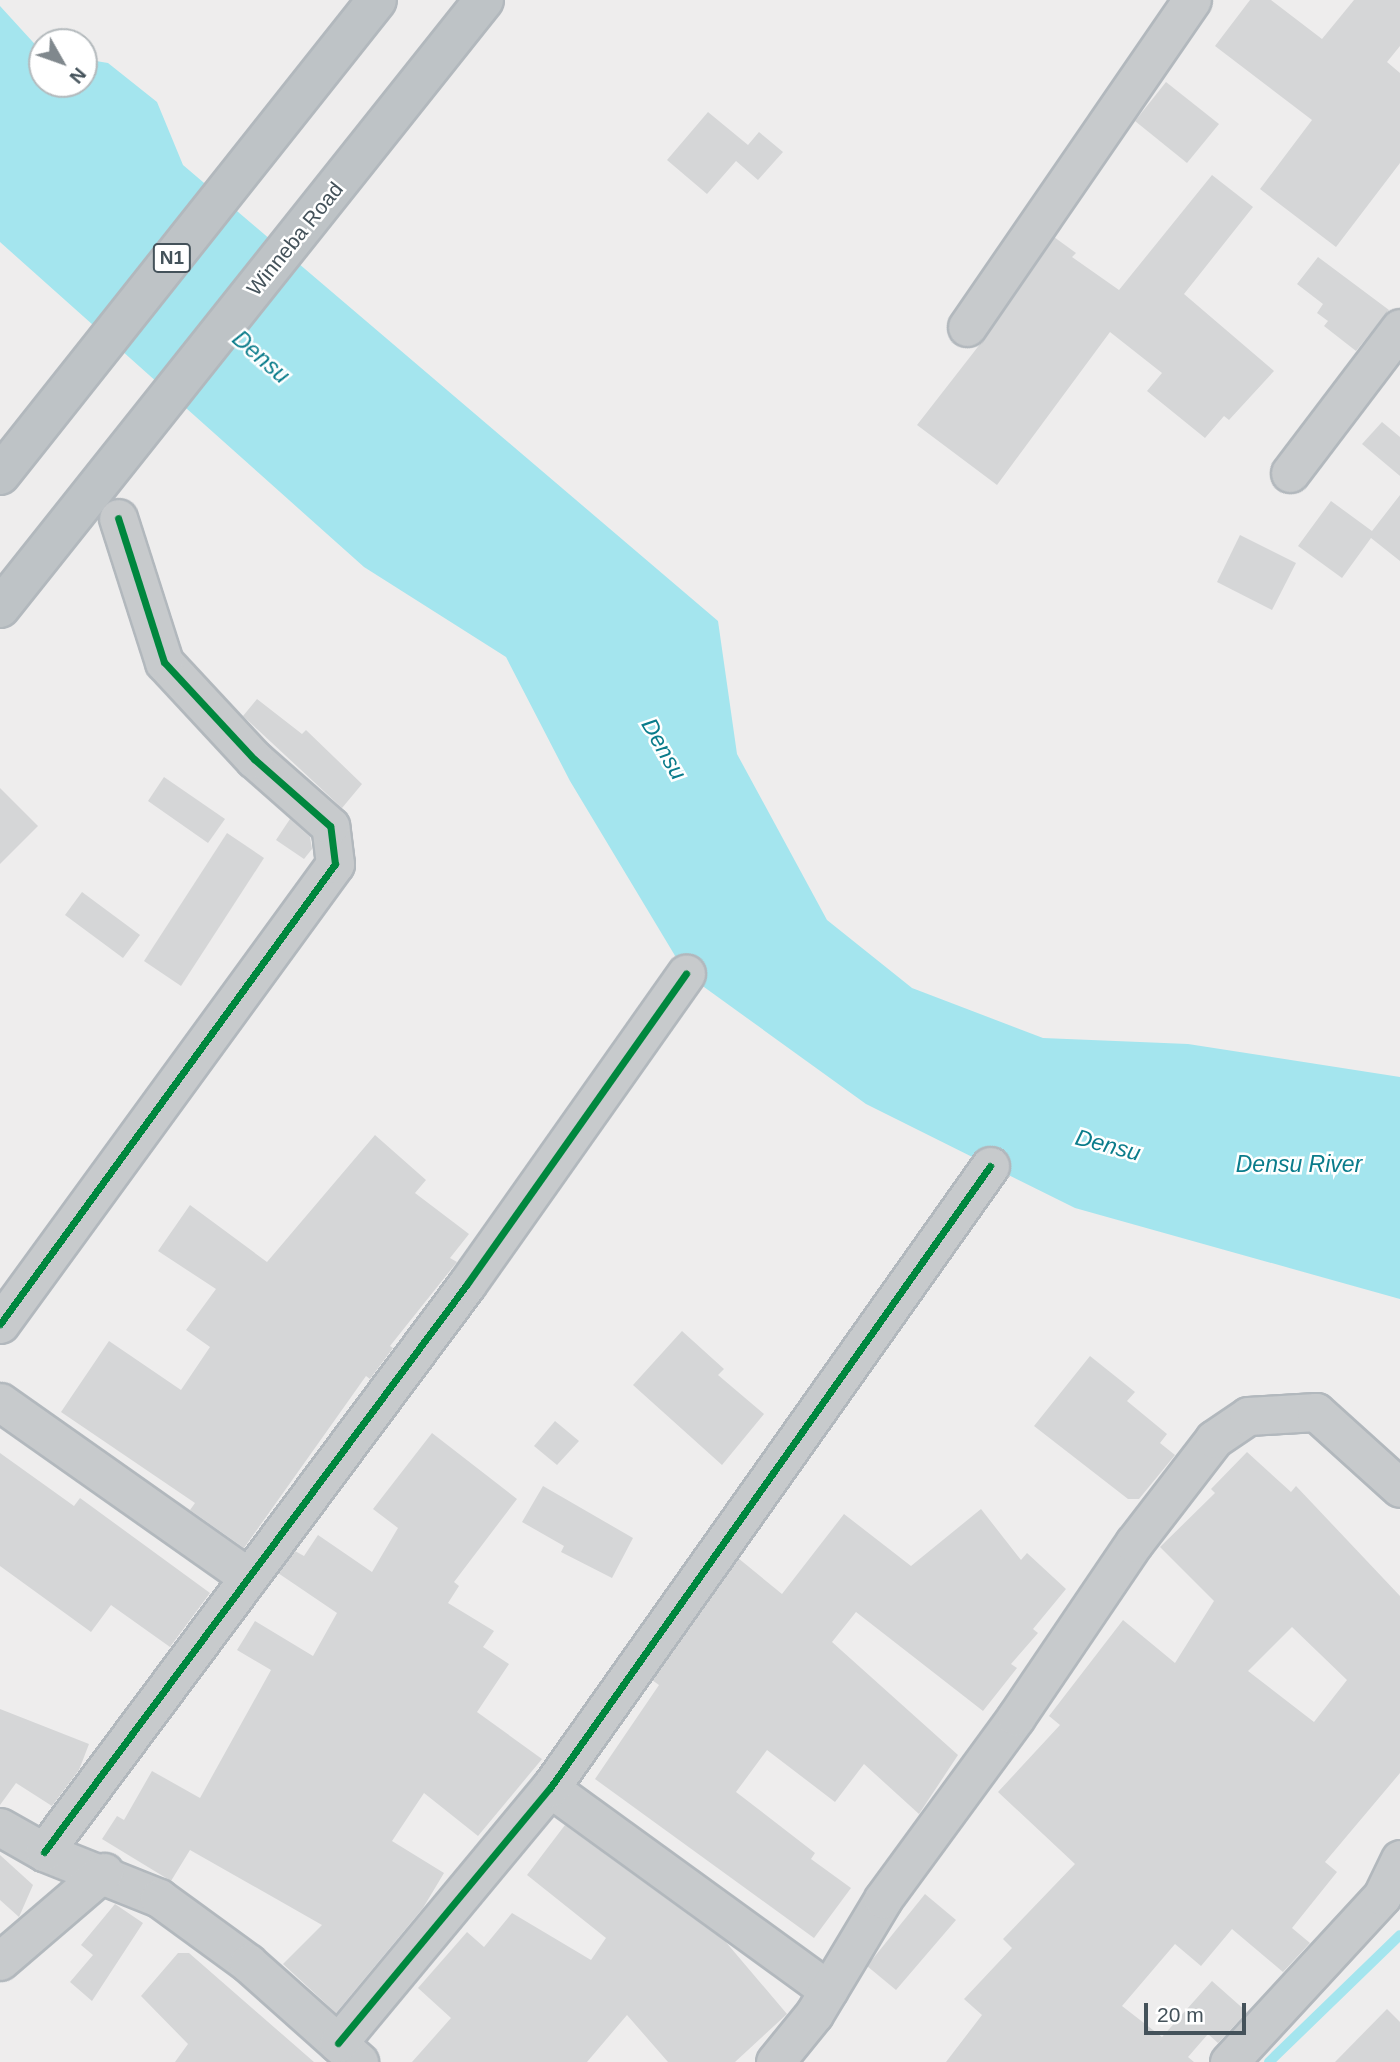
<!DOCTYPE html>
<style>
body{margin:0}
#map{position:relative;width:1400px;height:2062px;overflow:hidden;background:#eeeded;font-family:Helvetica,sans-serif}
div>[style]{position:absolute}
.water>*{inset:0;background:#a4e5ee}
.stream>*{height:10px;margin:-5px;padding:0 5px;transform-origin:5px;border-radius:5px;background:#a4e5ee}
.building>*{inset:0;background:#d5d6d7}
.roads{filter:drop-shadow(2px 0 #b2b8bd) drop-shadow(-2px 0 #b2b8bd) drop-shadow(0 2px #b2b8bd) drop-shadow(0 -2px #b2b8bd)}
.minor>*{height:37px;margin:-18.5px;padding:0 18.5px;transform-origin:18.5px;border-radius:18.5px;background:#c7cacc}
.trunk>*{height:38px;margin:-19px;padding:0 19px;transform-origin:19px;border-radius:19px;background:#bec3c6}
.cycleway>*{height:7px;margin:-3.5px;padding:0 3.5px;transform-origin:3.5px;border-radius:3.5px;background:#00873e}
span{translate:-50% -50%;white-space:nowrap;text-align:center;line-height:1.15;-webkit-text-stroke:5px #fff;paint-order:stroke}
.shield-label span{padding:2px 5px;background:#fff;border:2px solid;border-radius:5px;-webkit-text-stroke-width:0}
.shield-label{font-size:19px;color:#44525a;font-weight:700}
.street-label{font-size:21px;color:#44525a}
.water-label{font-size:23px;color:#0a7c8b;font-style:italic}
.north{position:absolute;left:28px;top:28px;width:70px;height:70px;box-sizing:border-box;background:#fff;border:2px solid #b4babd;border-radius:50%;rotate:130deg;font-size:19px;font-weight:700;line-height:28px;text-align:center;color:#44525a}
.north::after{content:'';display:block;margin:auto;width:24px;height:32px;background:#80888d;clip-path:polygon(50% 0,100% 100%,50% 72%,0 100%)}
.scale{position:absolute;left:1144px;top:2003px;width:102px;height:32px;box-sizing:border-box;border:4px solid #44525a;border-top:0;padding-left:9px;font-size:21px;line-height:24px;white-space:nowrap;color:#44525a;-webkit-text-stroke:5px #fff;paint-order:stroke}
</style>
<div id="map">
<div class="water">
<div style="clip-path:polygon(0 6px,42px 52px,42px 84px,84px 84px,84px 59px,108px 63px,157px 102px,183px 165px,718px 621px,737px 754px,827px 920px,912px 988px,1043px 1038px,1188px 1044px,1400px 1077px,1400px 1299px,1075px 1208px,866px 1104px,686px 974px,570px 781px,506px 657px,364px 567px,0 242px)"></div>
</div>
<div class="stream">
<div style="left:1269px;top:2062px;width:182px;rotate:-44.1deg"></div>
</div>
<div class="building">
<div style="clip-path:polygon(1250px 0,1271px 0,1322px 39px,1354px 0,1400px 0,1400px 46px,1387px 62px,1400px 73px,1400px 163px,1336px 247px,1260px 189px,1312px 120px,1215px 46px)"></div>
<div style="clip-path:polygon(1166px 82px,1219px 124px,1187px 163px,1135px 121px)"></div>
<div style="clip-path:polygon(708px 112px,748px 145px,759px 132px,783px 152px,758px 180px,736px 161px,707px 194px,667px 160px)"></div>
<div style="clip-path:polygon(1212px 175px,1253px 207px,1184px 294px,1274px 371px,1229px 420px,1224px 416px,1205px 438px,1147px 391px,1162px 373px,1110px 332px,997px 485px,917px 425px,984px 339px,1054px 237px,1076px 253px,1072px 257px,1119px 290px)"></div>
<div style="clip-path:polygon(1318px 257px,1389px 310px,1356px 351px,1324px 326px,1328px 321px,1317px 313px,1323px 304px,1297px 284px)"></div>
<div style="clip-path:polygon(1382px 422px,1400px 437px,1400px 476px,1362px 444px)"></div>
<div style="clip-path:polygon(1400px 495px,1400px 561px,1371px 538px,1342px 578px,1298px 546px,1331px 501px,1372px 531px)"></div>
<div style="clip-path:polygon(1240px 535px,1296px 563px,1272px 610px,1217px 582px)"></div>
<div style="clip-path:polygon(257px 699px,302px 734px,306px 730px,362px 784px,342px 808px,243px 716px)"></div>
<div style="clip-path:polygon(164px 777px,225px 819px,208px 843px,148px 801px)"></div>
<div style="clip-path:polygon(0 788px,38px 826px,0 864px)"></div>
<div style="clip-path:polygon(290px 819px,310px 837px,312px 849px,304px 859px,276px 840px)"></div>
<div style="clip-path:polygon(227px 833px,264px 858px,181px 986px,144px 961px)"></div>
<div style="clip-path:polygon(82px 892px,140px 935px,123px 958px,65px 915px)"></div>
<div style="clip-path:polygon(375px 1135px,426px 1180px,415px 1193px,469px 1234px,450px 1258px,457px 1262px,390px 1346px,393px 1348px,370px 1379px,366px 1376px,244px 1548px,190px 1510px,195px 1503px,61px 1412px,109px 1341px,181px 1390px,210px 1347px,186px 1330px,216px 1289px,158px 1251px,190px 1205px,267px 1262px)"></div>
<div style="clip-path:polygon(682px 1331px,724px 1369px,718px 1375px,764px 1414px,722px 1465px,633px 1385px)"></div>
<div style="clip-path:polygon(1090px 1356px,1135px 1392px,1127px 1401px,1167px 1434px,1160px 1443px,1175px 1455px,1139px 1499px,1128px 1499px,1034px 1426px)"></div>
<div style="clip-path:polygon(555px 1421px,579px 1441px,557px 1465px,534px 1446px)"></div>
<div style="clip-path:polygon(432px 1433px,517px 1499px,454px 1582px,459px 1586px,448px 1603px,494px 1631px,483px 1647px,509px 1664px,477px 1712px,542px 1759px,478px 1836px,424px 1793px,392px 1841px,444px 1873px,423px 1908px,336px 2013px,283px 1964px,322px 1925px,190px 1850px,171px 1881px,102px 1839px,117px 1816px,124px 1820px,152px 1771px,200px 1798px,271px 1670px,237px 1650px,255px 1621px,313px 1656px,337px 1613px,278px 1573px,295px 1551px,304px 1556px,318px 1535px,372px 1572px,398px 1528px,373px 1509px)"></div>
<div style="clip-path:polygon(evenodd,1247px 1452px,1291px 1492px,1296px 1486px,1400px 1596px,1400px 1773px,1325px 1862px,1337px 1872px,1292px 1928px,1310px 1943px,1283px 1972px,1232px 1929px,1201px 1966px,1175px 1944px,1122px 2006px,1162px 2037px,1212px 1981px,1247px 2012px,1218px 2043px,1208px 2034px,1188px 2057px,1194px 2062px,946px 2062px,982px 2015px,964px 1999px,1012px 1948px,1003px 1939px,1075px 1864px,998px 1792px,1060px 1725px,1049px 1716px,1123px 1620px,1175px 1663px,1214px 1601px,1160px 1547px,1215px 1493px,1211px 1489px,1247px 1452px,1292px 1627px,1347px 1680px,1314px 1722px,1248px 1671px,1292px 1627px)"></div>
<div style="clip-path:polygon(0 1453px,74px 1506px,80px 1498px,210px 1593px,170px 1647px,111px 1605px,91px 1632px,0 1566px)"></div>
<div style="clip-path:polygon(543px 1486px,633px 1538px,612px 1578px,561px 1552px,564px 1546px,522px 1522px)"></div>
<div style="clip-path:polygon(981px 1509px,1021px 1560px,1027px 1553px,1066px 1589px,1033px 1629px,1038px 1633px,1011px 1664px,1017px 1668px,983px 1711px,856px 1612px,832px 1642px,958px 1755px,919px 1814px,864px 1764px,835px 1802px,767px 1750px,736px 1792px,815px 1853px,811px 1859px,851px 1888px,814px 1938px,595px 1779px,659px 1685px,652px 1680px,738px 1558px,782px 1594px,844px 1514px,911px 1566px)"></div>
<div style="clip-path:polygon(0 1709px,89px 1744px,79px 1770px,52px 1806px,16px 1783px,0 1805px)"></div>
<div style="clip-path:polygon(565px 1825px,725px 1941px,787px 2014px,735px 2062px,668px 2062px,627px 2015px,587px 2062px,412px 2062px,451px 2018px,418px 1988px,467px 1932px,484px 1947px,512px 1913px,591px 1960px,606px 1938px,527px 1875px)"></div>
<div style="clip-path:polygon(0 1855px,33px 1885px,19px 1917px,0 1900px)"></div>
<div style="clip-path:polygon(925px 1894px,956px 1920px,896px 1990px,867px 1966px)"></div>
<div style="clip-path:polygon(115px 1904px,143px 1923px,92px 2001px,70px 1982px,93px 1955px,81px 1945px)"></div>
<div style="clip-path:polygon(178px 1953px,189px 1953px,314px 2062px,175px 2062px,188px 2044px,141px 1996px)"></div>
<div style="clip-path:polygon(1387px 2009px,1400px 2022px,1400px 2062px,1335px 2062px)"></div>
</div>
<div class="roads">
<div class="minor">
<div style="left:967px;top:327px;width:397px;rotate:-55.5deg"></div>
<div style="left:1290px;top:473px;width:182px;rotate:-52.8deg"></div>
<div style="left:0;top:1324px;width:569px;rotate:-53.94deg"></div>
<div style="left:335px;top:864px;width:38px;rotate:-97deg"></div>
<div style="left:330px;top:826px;width:101px;rotate:-138.6deg"></div>
<div style="left:254px;top:759px;width:132px;rotate:-132.9deg"></div>
<div style="left:164px;top:662px;width:151px;rotate:-107.7deg"></div>
<div style="left:0;top:1402px;width:304px;rotate:35.2deg"></div>
<div style="left:550px;top:1788px;width:344px;rotate:36deg"></div>
<div style="left:0;top:1827px;width:51px;rotate:29.6deg"></div>
<div style="left:44px;top:1852px;width:124px;rotate:21.8deg"></div>
<div style="left:159px;top:1898px;width:110px;rotate:36.1deg"></div>
<div style="left:248px;top:1963px;width:149px;rotate:41.7deg"></div>
<div style="left:44px;top:1852px;width:708px;rotate:-53.32deg"></div>
<div style="left:467px;top:1284px;width:380px;rotate:-54.8deg"></div>
<div style="left:0;top:1961px;width:137px;rotate:-40.6deg"></div>
<div style="left:338px;top:2043px;width:332px;rotate:-50.3deg"></div>
<div style="left:550px;top:1788px;width:762px;rotate:-54.72deg"></div>
<div style="left:775px;top:2062px;width:62px;rotate:-50.9deg"></div>
<div style="left:814px;top:2014px;width:134px;rotate:-59deg"></div>
<div style="left:883px;top:1899px;width:225px;rotate:-53.8deg"></div>
<div style="left:1016px;top:1717px;width:210px;rotate:-55.9deg"></div>
<div style="left:1134px;top:1543px;width:131px;rotate:-52.4deg"></div>
<div style="left:1214px;top:1439px;width:41px;rotate:-34.1deg"></div>
<div style="left:1248px;top:1416px;width:68px;rotate:-3.4deg"></div>
<div style="left:1316px;top:1412px;width:113px;rotate:42.1deg"></div>
<div style="left:1229px;top:2062px;width:226px;rotate:-47.3deg"></div>
<div style="left:1382px;top:1896px;width:41px;rotate:-64.1deg"></div>
</div>
<div class="trunk">
<div style="left:0;top:475px;width:606px;rotate:-51.56deg"></div>
<div style="left:0;top:608px;width:777px;rotate:-51.48deg"></div>
</div>
</div>
<div class="cycleway">
<div style="left:0;top:1324px;width:569px;rotate:-53.94deg"></div>
<div style="left:335px;top:864px;width:38px;rotate:-97deg"></div>
<div style="left:330px;top:826px;width:101px;rotate:-138.6deg"></div>
<div style="left:254px;top:759px;width:132px;rotate:-132.9deg"></div>
<div style="left:164px;top:662px;width:151px;rotate:-107.7deg"></div>
<div style="left:44px;top:1852px;width:708px;rotate:-53.32deg"></div>
<div style="left:467px;top:1284px;width:380px;rotate:-54.8deg"></div>
<div style="left:338px;top:2043px;width:332px;rotate:-50.3deg"></div>
<div style="left:550px;top:1788px;width:762px;rotate:-54.72deg"></div>
</div>
<div class="shield-label">
<span style="left:172px;top:258px">N1</span>
</div>
<div class="street-label">
<span style="left:295px;top:239px;rotate:-51deg">Winneba Road</span>
</div>
<div class="water-label">
<span style="left:261px;top:357px;rotate:41deg">Densu</span>
<span style="left:664px;top:749px;rotate:60deg">Densu</span>
<span style="left:1108px;top:1145px;rotate:15deg">Densu</span>
<span style="left:1299px;top:1164px">Densu River</span>
</div>
<div class="north">N</div>
<div class="scale">20 m</div>
</div>
